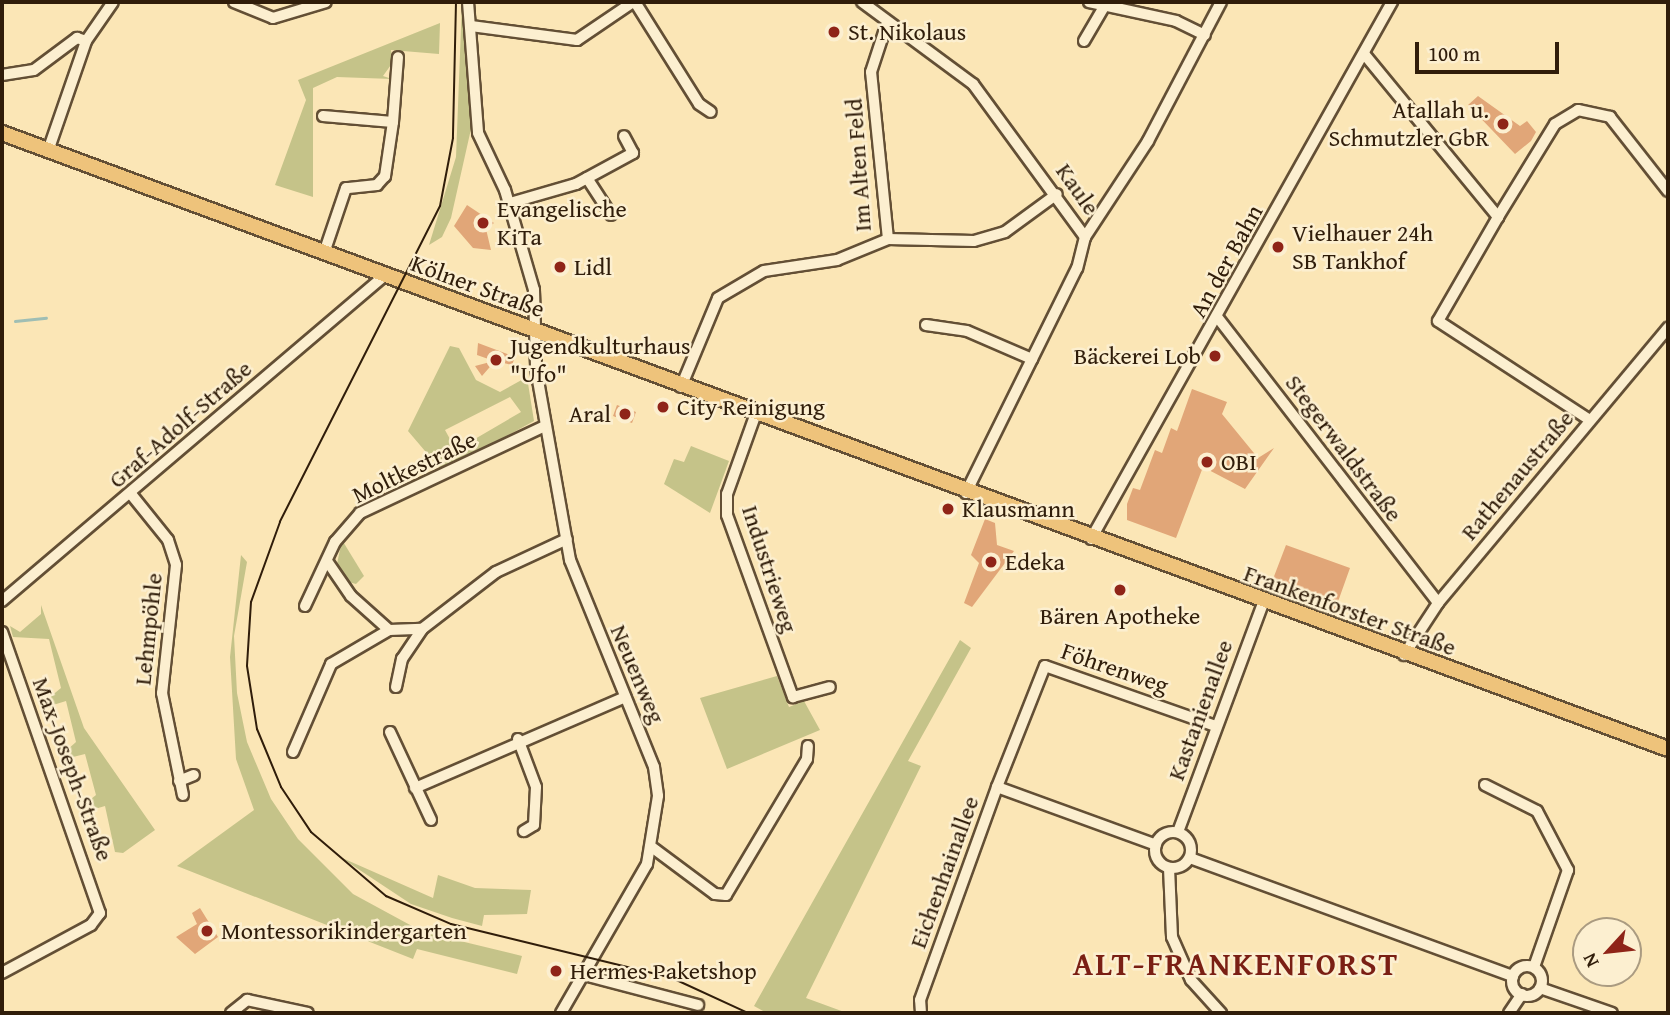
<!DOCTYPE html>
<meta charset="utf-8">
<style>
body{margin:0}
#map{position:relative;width:1670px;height:1015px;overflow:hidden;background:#fbe6b6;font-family:"Gentium Book Plus",serif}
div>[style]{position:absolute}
.green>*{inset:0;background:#c5c389}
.stream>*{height:2.5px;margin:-1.25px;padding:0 1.25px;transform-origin:1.25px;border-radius:1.25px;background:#9fbeb4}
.building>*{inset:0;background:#e1a678}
.roads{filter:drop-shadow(2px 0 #634f35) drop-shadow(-2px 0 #634f35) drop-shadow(0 2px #634f35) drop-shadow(0 -2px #634f35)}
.minor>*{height:10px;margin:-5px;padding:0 5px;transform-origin:5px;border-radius:5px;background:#fcefd0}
.minor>.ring{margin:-5px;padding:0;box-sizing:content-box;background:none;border:10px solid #fcefd0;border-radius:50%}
.major>*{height:14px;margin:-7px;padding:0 7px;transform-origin:7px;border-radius:7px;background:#eec37b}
.tram>*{height:2px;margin:-1px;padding:0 1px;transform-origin:1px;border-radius:1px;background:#301d0a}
.dots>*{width:19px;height:19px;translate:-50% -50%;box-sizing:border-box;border:4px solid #fcefd0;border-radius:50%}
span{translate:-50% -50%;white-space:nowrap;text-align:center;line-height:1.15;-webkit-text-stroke:5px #fcefd0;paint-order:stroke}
.poi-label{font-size:24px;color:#301d0a}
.left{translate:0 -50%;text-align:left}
.right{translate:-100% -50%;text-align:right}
.street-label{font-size:24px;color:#301d0a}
.district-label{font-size:32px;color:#7a1f14;font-weight:700;letter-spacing:2px}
.frame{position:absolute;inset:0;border:4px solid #301d0a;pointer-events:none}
.north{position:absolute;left:1572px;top:917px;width:70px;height:70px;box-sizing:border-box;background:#fcefd0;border:2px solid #aa9b81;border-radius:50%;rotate:243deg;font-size:19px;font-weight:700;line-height:28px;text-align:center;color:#301d0a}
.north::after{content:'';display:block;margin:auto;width:24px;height:32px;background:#8f2418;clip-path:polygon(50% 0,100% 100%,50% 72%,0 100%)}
.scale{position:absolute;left:1415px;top:42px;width:144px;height:32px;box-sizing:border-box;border:4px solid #301d0a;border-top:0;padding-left:9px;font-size:21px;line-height:24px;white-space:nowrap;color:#301d0a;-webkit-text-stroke:5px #fcefd0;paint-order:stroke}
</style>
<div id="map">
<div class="green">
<div style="clip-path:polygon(462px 2px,471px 129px,451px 218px,442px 237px,429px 245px,456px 157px)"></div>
<div style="clip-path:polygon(440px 23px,439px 54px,391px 50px,393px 62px,383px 76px,392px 79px,337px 77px,313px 88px,313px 197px,275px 185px,306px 100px,298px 80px)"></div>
<div style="clip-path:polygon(evenodd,450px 346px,459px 348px,476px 380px,500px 392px,527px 377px,534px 421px,442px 471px,408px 431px,450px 346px,510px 397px,521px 412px,456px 450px,445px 430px,510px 397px)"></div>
<div style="clip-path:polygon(691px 446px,729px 461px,710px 513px,664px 484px,674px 459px,684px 462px)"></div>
<div style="clip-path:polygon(342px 540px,364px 576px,356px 584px,345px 581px,337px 564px)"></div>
<div style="clip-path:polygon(241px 555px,247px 562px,234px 636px,237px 693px,247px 742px,271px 799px,298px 839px,353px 894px,423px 932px,522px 956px,517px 974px,417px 949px,413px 959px,177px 866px,254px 810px,236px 759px,230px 657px)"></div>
<div style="clip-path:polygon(41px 605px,84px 728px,155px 830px,123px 853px,115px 852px,105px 806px,88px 811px,86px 803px,96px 795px,85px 754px,69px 758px,67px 750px,76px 742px,66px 701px,53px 705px,50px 697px,61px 688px,49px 639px,13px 637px,10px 626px,20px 632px,41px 614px)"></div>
<div style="clip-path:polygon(960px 640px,971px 648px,908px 761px,921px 766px,806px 998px,847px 1013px,767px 1013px,754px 1006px)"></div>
<div style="clip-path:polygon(777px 676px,789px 707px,804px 701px,820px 730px,727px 769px,700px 698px)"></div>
<div style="clip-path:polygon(340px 857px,433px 898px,438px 875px,475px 888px,531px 890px,527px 914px,484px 915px,482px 926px,452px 918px,411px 904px)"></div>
</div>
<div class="stream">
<div style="left:15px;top:321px;width:31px;rotate:-6deg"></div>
</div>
<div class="building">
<div style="clip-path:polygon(1478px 96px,1520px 126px,1527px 121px,1536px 132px,1531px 141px,1515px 154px,1468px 105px)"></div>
<div style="clip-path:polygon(467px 205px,494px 223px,486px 229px,491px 250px,473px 248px,454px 226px)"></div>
<div style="clip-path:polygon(478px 343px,515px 357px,512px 365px,495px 361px,482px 376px,475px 366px,494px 361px,477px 355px)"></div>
<div style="clip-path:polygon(1192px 389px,1227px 402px,1222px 414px,1258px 458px,1274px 448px,1245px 489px,1203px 467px,1176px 538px,1127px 520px,1127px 504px,1133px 488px,1140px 490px,1155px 450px,1162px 453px,1171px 428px,1177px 431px)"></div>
<div style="clip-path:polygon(617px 405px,636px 412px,632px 423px,613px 416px)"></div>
<div style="clip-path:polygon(985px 519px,995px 523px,997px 545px,1014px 551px,972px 607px,964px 603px,979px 563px,971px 555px)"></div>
<div style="clip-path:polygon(1286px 545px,1350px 568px,1335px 610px,1321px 610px,1321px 597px,1273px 579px)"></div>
<div style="clip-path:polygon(200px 908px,218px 937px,195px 954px,176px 937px,197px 924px,192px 913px)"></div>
</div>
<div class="roads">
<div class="minor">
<div style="left:234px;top:2px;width:42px;rotate:22.3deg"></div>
<div style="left:273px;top:18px;width:55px;rotate:-16.8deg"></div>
<div style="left:468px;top:2px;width:131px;rotate:85.6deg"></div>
<div style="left:478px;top:133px;width:63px;rotate:64.7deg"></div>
<div style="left:505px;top:190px;width:104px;rotate:73.8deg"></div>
<div style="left:534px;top:290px;width:79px;rotate:88.5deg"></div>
<div style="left:536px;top:369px;width:194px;rotate:79.9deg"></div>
<div style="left:570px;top:560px;width:223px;rotate:67.9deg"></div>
<div style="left:654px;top:767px;width:29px;rotate:82deg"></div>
<div style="left:658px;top:796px;width:69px;rotate:99.2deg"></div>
<div style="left:647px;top:864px;width:172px;rotate:120deg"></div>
<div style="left:635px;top:2px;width:120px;rotate:57.9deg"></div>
<div style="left:699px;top:104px;width:14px;rotate:34deg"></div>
<div style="left:862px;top:2px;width:138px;rotate:36.5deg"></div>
<div style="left:973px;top:84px;width:190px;rotate:53.8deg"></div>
<div style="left:1085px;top:237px;width:32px;rotate:104deg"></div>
<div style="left:1077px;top:268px;width:251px;rotate:116.3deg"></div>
<div style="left:1089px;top:2px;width:89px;rotate:12.3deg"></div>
<div style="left:1176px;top:21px;width:32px;rotate:26deg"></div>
<div style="left:471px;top:26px;width:107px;rotate:7.5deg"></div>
<div style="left:577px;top:40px;width:68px;rotate:-34.2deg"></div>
<div style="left:1084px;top:41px;width:42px;rotate:-59.7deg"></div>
<div style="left:1365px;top:55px;width:210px;rotate:50.6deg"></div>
<div style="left:1498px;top:217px;width:120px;rotate:120deg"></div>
<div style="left:1438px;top:321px;width:181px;rotate:33.1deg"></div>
<div style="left:2px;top:75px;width:32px;rotate:-9deg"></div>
<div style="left:34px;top:70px;width:54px;rotate:-36.7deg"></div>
<div style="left:77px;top:38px;width:9px;rotate:18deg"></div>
<div style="left:323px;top:116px;width:70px;rotate:4.9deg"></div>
<div style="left:393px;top:122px;width:55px;rotate:98.4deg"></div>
<div style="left:385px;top:176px;width:12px;rotate:132deg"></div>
<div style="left:377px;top:185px;width:31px;rotate:174deg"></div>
<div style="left:346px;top:188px;width:69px;rotate:108.7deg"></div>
<div style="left:393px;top:122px;width:65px;rotate:-85.6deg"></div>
<div style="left:48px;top:151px;width:116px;rotate:-70.9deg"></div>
<div style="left:86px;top:41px;width:47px;rotate:-55.3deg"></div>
<div style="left:587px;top:178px;width:44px;rotate:57deg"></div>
<div style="left:510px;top:203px;width:69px;rotate:-16.1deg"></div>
<div style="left:576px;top:184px;width:65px;rotate:-28.5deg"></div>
<div style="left:633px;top:153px;width:19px;rotate:-118deg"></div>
<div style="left:1498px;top:217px;width:109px;rotate:-58.5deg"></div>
<div style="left:1555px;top:124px;width:27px;rotate:-31deg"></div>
<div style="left:1578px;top:110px;width:33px;rotate:12deg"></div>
<div style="left:1610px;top:117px;width:94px;rotate:51.9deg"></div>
<div style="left:1085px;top:237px;width:115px;rotate:-56.7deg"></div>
<div style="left:1148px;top:141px;width:157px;rotate:-62.3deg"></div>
<div style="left:888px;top:239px;width:86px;rotate:1.3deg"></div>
<div style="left:974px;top:241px;width:32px;rotate:-16deg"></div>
<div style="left:1005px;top:232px;width:64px;rotate:-36.2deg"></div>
<div style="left:1218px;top:318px;width:360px;rotate:52.3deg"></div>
<div style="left:926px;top:325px;width:41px;rotate:8.3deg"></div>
<div style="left:967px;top:331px;width:71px;rotate:23.3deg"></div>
<div style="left:681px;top:387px;width:96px;rotate:-67.4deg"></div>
<div style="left:718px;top:298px;width:53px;rotate:-30.4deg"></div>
<div style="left:764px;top:271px;width:74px;rotate:-8.6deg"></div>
<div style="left:837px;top:260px;width:55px;rotate:-22.4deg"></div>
<div style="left:888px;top:239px;width:168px;rotate:-95.8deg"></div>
<div style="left:871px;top:72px;width:52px;rotate:-71.9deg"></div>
<div style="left:755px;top:416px;width:83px;rotate:109.7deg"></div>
<div style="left:727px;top:494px;width:21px;rotate:90deg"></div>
<div style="left:727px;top:515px;width:194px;rotate:70.1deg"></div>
<div style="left:793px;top:697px;width:38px;rotate:-15deg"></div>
<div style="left:131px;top:494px;width:59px;rotate:51.2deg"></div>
<div style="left:168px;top:540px;width:26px;rotate:72deg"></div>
<div style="left:176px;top:565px;width:129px;rotate:96.2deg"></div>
<div style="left:162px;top:693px;width:104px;rotate:78.4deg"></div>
<div style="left:1091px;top:539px;width:616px;rotate:-60.73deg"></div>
<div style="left:327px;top:561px;width:42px;rotate:55.6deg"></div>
<div style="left:351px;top:596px;width:51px;rotate:41.8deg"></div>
<div style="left:2px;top:601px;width:502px;rotate:-40.39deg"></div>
<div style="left:305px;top:606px;width:71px;rotate:-64.9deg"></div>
<div style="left:335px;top:542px;width:38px;rotate:-49deg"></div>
<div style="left:360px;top:513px;width:204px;rotate:-25.2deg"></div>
<div style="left:2px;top:632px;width:298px;rotate:70.8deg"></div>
<div style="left:100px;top:913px;width:15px;rotate:127deg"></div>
<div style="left:91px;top:925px;width:101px;rotate:151.7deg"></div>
<div style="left:1404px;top:655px;width:62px;rotate:-56.8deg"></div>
<div style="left:1438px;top:603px;width:359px;rotate:-50.1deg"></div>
<div style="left:396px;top:687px;width:29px;rotate:-78deg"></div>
<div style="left:402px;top:659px;width:36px;rotate:-56deg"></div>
<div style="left:390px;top:732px;width:97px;rotate:65deg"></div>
<div style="left:518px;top:739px;width:51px;rotate:69.4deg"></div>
<div style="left:536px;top:787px;width:38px;rotate:93deg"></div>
<div style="left:534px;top:825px;width:12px;rotate:149deg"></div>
<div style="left:293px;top:752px;width:96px;rotate:-66.6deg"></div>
<div style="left:331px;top:664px;width:67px;rotate:-30.4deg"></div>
<div style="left:389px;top:630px;width:33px;rotate:-2deg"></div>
<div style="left:422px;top:629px;width:93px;rotate:-37.6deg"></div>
<div style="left:496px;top:572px;width:78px;rotate:-24.9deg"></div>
<div style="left:179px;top:781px;width:16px;rotate:-22deg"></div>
<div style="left:1485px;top:785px;width:58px;rotate:26.6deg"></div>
<div style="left:1537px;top:811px;width:67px;rotate:62.3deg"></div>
<div style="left:1568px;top:870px;width:103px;rotate:109.3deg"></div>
<div style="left:997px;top:787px;width:130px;rotate:-68.4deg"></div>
<div style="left:1045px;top:666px;width:180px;rotate:19.4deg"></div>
<div style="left:415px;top:788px;width:229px;rotate:-23.4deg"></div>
<div class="ring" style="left:1155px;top:832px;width:26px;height:26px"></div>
<div style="left:1178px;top:832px;width:244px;rotate:-69.6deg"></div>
<div style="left:653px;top:848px;width:77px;rotate:36.6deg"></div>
<div style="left:715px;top:894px;width:11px;rotate:5deg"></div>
<div style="left:726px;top:895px;width:158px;rotate:-59.2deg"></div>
<div style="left:807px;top:759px;width:13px;rotate:-86deg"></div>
<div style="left:1190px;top:858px;width:344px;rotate:20.1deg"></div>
<div style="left:1169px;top:868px;width:69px;rotate:87.5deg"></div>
<div style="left:1172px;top:937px;width:47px;rotate:66.2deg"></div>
<div style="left:1191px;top:980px;width:45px;rotate:47.7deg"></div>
<div class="ring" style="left:1512px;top:966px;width:20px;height:20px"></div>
<div style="left:584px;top:975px;width:118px;rotate:14.7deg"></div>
<div style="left:1540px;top:988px;width:76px;rotate:19.1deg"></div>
<div style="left:231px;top:1013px;width:21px;rotate:-39deg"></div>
<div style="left:247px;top:1000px;width:62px;rotate:12deg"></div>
<div style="left:921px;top:1013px;width:13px;rotate:-94deg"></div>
<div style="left:920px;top:1000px;width:226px;rotate:-70.1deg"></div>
<div style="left:997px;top:787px;width:169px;rotate:20deg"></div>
<div style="left:1509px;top:1013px;width:23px;rotate:-56deg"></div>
</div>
<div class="major">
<div style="left:2px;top:133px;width:1776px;rotate:20.29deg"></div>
</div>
</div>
<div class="tram">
<div style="left:456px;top:2px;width:136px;rotate:91.3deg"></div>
<div style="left:453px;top:138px;width:69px;rotate:100.8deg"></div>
<div style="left:440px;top:206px;width:354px;rotate:116.9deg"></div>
<div style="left:280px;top:522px;width:85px;rotate:109.9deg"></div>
<div style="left:251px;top:602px;width:64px;rotate:93.6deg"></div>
<div style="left:247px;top:666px;width:64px;rotate:81deg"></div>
<div style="left:257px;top:729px;width:63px;rotate:67.5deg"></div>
<div style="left:281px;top:787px;width:54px;rotate:56.3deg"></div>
<div style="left:311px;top:832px;width:99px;rotate:40.5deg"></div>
<div style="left:386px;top:896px;width:71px;rotate:23.3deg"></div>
<div style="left:451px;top:924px;width:228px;rotate:13.7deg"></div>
<div style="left:672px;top:978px;width:84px;rotate:24.7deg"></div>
</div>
<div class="dots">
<div style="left:834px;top:32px;background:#8f2418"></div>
<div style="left:1503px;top:124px;background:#8f2418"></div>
<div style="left:483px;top:223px;background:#8f2418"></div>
<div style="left:1278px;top:247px;background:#8f2418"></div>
<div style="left:560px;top:267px;background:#8f2418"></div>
<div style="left:1215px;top:356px;background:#8f2418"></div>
<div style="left:496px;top:360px;background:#8f2418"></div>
<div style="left:663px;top:407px;background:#8f2418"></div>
<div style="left:625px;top:414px;background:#8f2418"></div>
<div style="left:1207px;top:462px;background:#8f2418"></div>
<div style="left:948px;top:509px;background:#8f2418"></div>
<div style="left:991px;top:562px;background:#8f2418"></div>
<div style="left:1120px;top:590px;background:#8f2418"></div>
<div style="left:207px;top:931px;background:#8f2418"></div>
<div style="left:556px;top:971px;background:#8f2418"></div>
</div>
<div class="poi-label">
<span class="left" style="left:848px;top:32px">St. Nikolaus</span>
<span class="right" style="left:1489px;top:124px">Atallah u.<br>Schmutzler GbR</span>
<span class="left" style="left:497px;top:223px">Evangelische<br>KiTa</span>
<span class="left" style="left:1292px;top:247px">Vielhauer 24h<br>SB Tankhof</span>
<span class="left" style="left:574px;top:267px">Lidl</span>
<span class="left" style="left:510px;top:360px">Jugendkulturhaus<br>"Ufo"</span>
<span class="right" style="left:1201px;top:356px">Bäckerei Lob</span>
<span class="left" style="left:677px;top:407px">City Reinigung</span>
<span class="right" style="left:611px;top:414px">Aral</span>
<span class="left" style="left:1221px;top:462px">OBI</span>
<span class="left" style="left:962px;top:509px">Klausmann</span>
<span class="left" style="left:1005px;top:562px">Edeka</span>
<span style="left:1120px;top:616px">Bären Apotheke</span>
<span class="left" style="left:221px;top:931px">Montessorikindergarten</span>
<span class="left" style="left:570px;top:971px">Hermes Paketshop</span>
</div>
<div class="street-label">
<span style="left:858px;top:165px;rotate:-94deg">Im Alten Feld</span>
<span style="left:1078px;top:189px;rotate:55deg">Kaule</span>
<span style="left:1226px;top:261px;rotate:-61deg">An der Bahn</span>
<span style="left:478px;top:286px;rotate:20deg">Kölner Straße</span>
<span style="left:180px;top:424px;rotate:-41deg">Graf-Adolf-Straße</span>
<span style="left:1344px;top:448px;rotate:53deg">Stegerwaldstraße</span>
<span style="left:414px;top:467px;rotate:-26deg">Moltkestraße</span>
<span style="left:1517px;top:475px;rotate:-50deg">Rathenaustraße</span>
<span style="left:770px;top:569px;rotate:72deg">Industrieweg</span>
<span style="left:1350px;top:610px;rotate:20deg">Frankenforster Straße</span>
<span style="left:148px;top:629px;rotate:-84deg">Lehmpöhle</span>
<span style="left:1115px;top:668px;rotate:19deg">Föhrenweg</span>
<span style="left:638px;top:674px;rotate:67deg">Neuenweg</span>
<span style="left:1200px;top:710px;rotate:-70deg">Kastanienallee</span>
<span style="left:73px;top:769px;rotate:70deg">Max-Joseph-Straße</span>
<span style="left:944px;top:872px;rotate:-70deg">Eichenhainallee</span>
</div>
<div class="district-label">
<span style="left:1236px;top:964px">ALT-FRANKENFORST</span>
</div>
<div class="frame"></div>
<div class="north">N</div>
<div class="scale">100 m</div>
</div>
